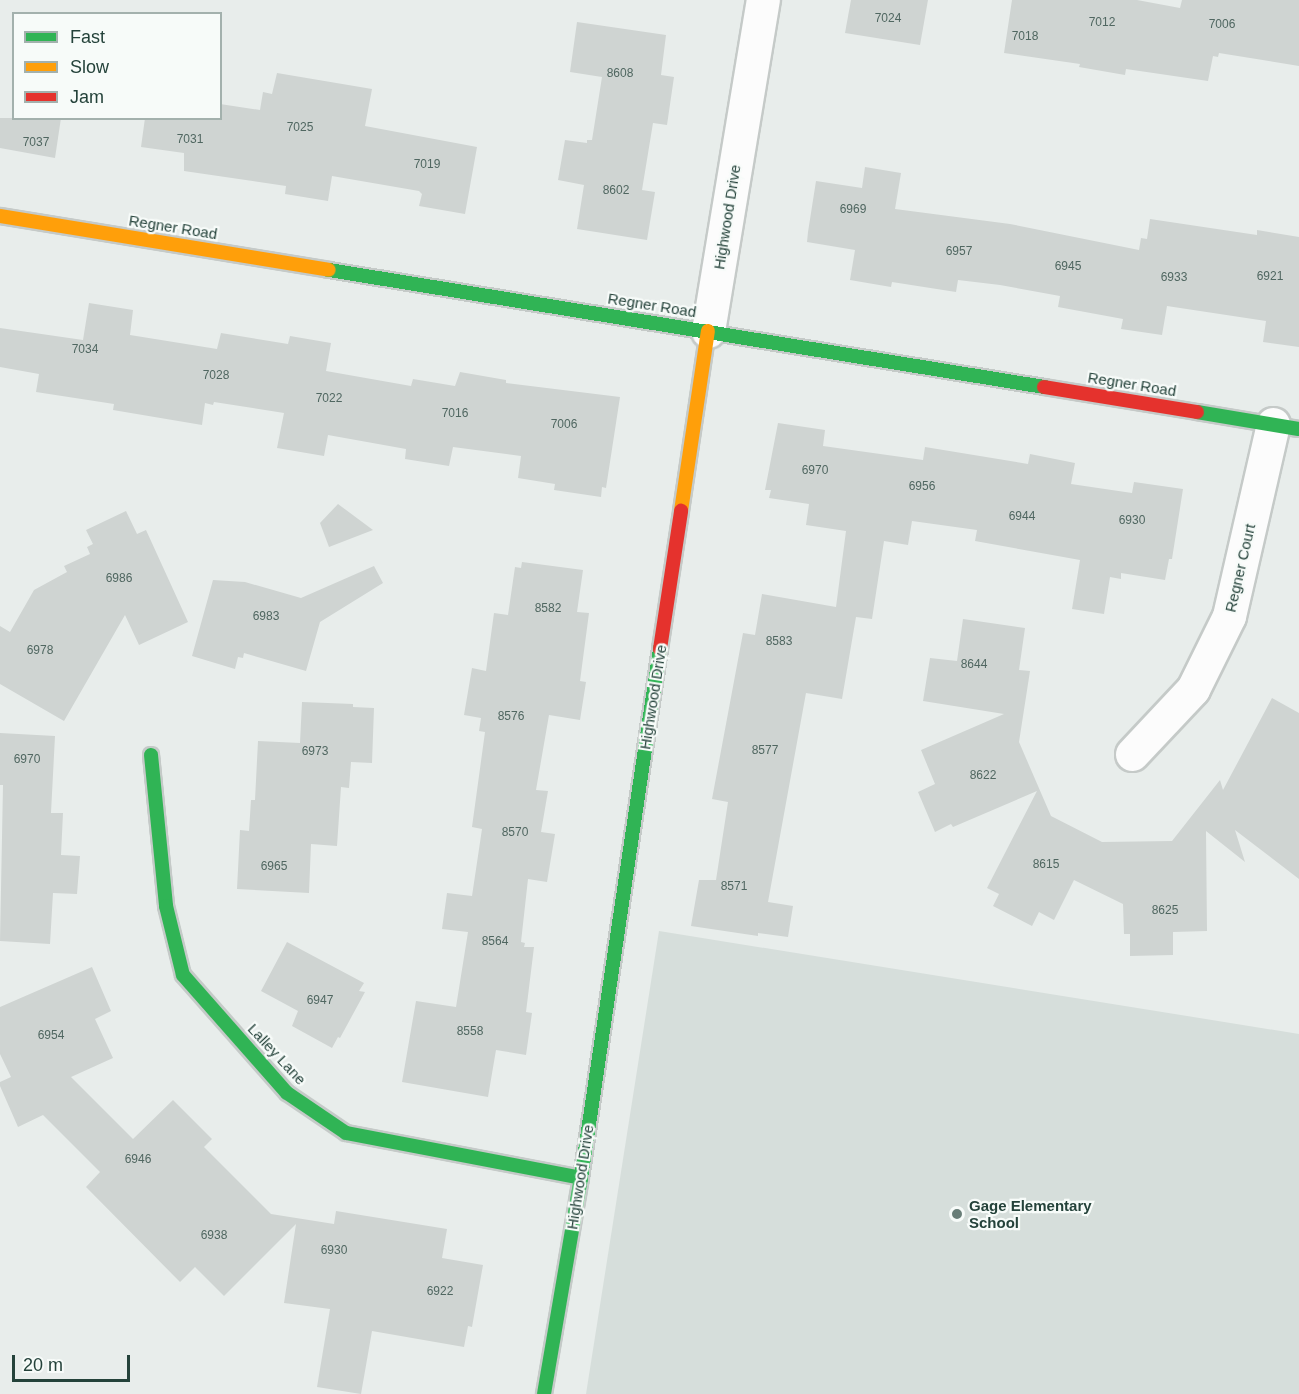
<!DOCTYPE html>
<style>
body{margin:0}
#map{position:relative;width:1299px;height:1394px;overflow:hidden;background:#e8edeb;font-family:Arial,sans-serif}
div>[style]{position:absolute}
.built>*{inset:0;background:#d6dedb}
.building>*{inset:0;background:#cfd4d2}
.roads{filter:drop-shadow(2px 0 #c5cac8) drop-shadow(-2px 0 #c5cac8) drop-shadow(0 2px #c5cac8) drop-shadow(0 -2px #c5cac8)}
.street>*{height:33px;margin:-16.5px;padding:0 16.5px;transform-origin:16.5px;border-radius:16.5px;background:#fcfcfc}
.fast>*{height:14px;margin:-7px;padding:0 7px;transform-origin:7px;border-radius:7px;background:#30b455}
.slow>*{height:14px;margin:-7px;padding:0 7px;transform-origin:7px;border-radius:7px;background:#ff9f0a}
.jam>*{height:14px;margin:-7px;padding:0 7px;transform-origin:7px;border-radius:7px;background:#e5322d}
.dots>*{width:16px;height:16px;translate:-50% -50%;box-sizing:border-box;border:3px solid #f7fbf9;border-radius:50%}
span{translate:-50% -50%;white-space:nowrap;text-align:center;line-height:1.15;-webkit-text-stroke:4.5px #f7fbf9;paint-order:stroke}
.number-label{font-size:12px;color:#506761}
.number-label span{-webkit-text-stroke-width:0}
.street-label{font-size:15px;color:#24423a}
.poi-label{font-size:15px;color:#24423a;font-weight:700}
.left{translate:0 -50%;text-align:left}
.legend{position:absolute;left:12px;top:12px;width:210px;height:108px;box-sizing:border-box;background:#f7fbf9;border:2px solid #a3b1ad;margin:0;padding:8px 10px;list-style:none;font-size:18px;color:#24423a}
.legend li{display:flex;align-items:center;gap:12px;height:30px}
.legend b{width:30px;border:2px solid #a3b1ad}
.scale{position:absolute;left:12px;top:1355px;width:118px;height:27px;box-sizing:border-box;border:3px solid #24423a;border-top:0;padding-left:8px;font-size:18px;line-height:21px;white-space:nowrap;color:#24423a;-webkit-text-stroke:4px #f7fbf9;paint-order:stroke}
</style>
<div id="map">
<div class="built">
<div style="clip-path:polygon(659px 931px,1299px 1034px,1299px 1394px,586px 1394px)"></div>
</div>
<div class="building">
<div style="clip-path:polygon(851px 0,928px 0,920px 45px,845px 33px)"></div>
<div style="clip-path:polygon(1012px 0,1137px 0,1180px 8px,1182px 0,1299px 0,1299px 66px,1219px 53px,1218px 57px,1213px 56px,1208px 81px,1126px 69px,1125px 75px,1079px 67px,1080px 64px,1004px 53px)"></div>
<div style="clip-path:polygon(577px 22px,666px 35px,661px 75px,674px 77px,667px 125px,653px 123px,642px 190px,655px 192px,647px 240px,577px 229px,584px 185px,558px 180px,565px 140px,587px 143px,587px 140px,592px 140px,602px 77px,570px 72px)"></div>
<div style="clip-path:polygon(277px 73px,372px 89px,365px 126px,477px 147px,465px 214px,419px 206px,422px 194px,419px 191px,332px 176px,328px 201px,285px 194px,286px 186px,184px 171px,184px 153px,141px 147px,145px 118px,220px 118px,220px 104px,260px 110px,263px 92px,272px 94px)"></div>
<div style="clip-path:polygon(0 118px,61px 118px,55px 158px,0 148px)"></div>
<div style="clip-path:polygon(865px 167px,901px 173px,895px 209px,1010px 224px,1139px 250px,1141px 238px,1147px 239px,1150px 219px,1257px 235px,1257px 230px,1299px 237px,1299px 347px,1263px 342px,1266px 321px,1167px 306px,1162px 335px,1121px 329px,1123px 319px,1058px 307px,1060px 296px,1000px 285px,958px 280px,956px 292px,892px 282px,891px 287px,850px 280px,855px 250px,807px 242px,808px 232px,816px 181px,862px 188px)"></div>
<div style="clip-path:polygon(89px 303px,133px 310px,130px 335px,217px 349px,221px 333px,288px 344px,290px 336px,331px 343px,326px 371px,411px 386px,413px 379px,455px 386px,460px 372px,506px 380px,506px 383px,620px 397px,606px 488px,602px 487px,601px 497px,554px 490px,555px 484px,518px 478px,521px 456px,453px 447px,449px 466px,405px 459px,406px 449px,328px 435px,324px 456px,277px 448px,284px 413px,214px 402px,213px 405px,205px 403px,202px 425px,113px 410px,114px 404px,36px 392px,39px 374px,0 367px,0 328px,83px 340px)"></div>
<div style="clip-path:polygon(778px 423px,825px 430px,823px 446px,923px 460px,925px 447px,1028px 464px,1030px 454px,1075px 463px,1071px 484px,1132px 493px,1134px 482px,1183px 489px,1172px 559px,1169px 559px,1165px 580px,1121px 573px,1121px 579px,1110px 577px,1104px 614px,1072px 609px,1080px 560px,975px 541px,977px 530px,912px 521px,908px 545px,884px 541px,872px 619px,856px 617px,842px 699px,806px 693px,768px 902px,793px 906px,788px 937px,758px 933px,758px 936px,691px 926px,699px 880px,716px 880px,728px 802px,712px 799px,743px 633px,755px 635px,762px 594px,836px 607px,846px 531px,806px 525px,809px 504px,769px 498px,771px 490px,765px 490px)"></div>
<div style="clip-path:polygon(338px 504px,373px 530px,329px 547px,320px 523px)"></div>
<div style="clip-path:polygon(126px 511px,137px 534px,146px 530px,188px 622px,139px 645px,125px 615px,64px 721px,0 684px,0 626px,10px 632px,34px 590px,67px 572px,64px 566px,90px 554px,87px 547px,93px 544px,86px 530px)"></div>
<div style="clip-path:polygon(522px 562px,583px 570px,577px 612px,589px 613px,580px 681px,586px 682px,580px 720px,549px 715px,536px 790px,548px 791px,541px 832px,555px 834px,547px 882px,528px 879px,521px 942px,525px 943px,524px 947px,534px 947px,526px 1012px,532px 1013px,526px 1055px,496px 1050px,488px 1097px,402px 1082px,416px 1001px,456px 1007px,468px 932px,442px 929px,447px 893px,472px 896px,482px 829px,472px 827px,485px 732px,479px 731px,481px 718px,464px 715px,472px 668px,486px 671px,494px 613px,508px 615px,515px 567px,521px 568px)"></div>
<div style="clip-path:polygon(374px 566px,383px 583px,320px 622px,306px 671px,244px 653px,243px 658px,238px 657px,235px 669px,192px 656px,213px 580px,245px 582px,301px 598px)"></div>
<div style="clip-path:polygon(963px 619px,1025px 628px,1019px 670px,1030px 671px,1019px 742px,1051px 816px,1102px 842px,1172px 841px,1220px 780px,1223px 790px,1272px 698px,1299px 713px,1299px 879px,1235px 830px,1245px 862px,1206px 831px,1207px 931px,1173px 932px,1173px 955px,1130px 956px,1130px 934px,1124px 934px,1123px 904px,1074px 880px,1054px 920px,1039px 912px,1032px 926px,993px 906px,999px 894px,987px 888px,1037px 791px,953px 827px,951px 824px,935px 832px,918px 792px,935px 784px,921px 750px,1004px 714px,923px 701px,930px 658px,957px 661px)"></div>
<div style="clip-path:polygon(302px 702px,353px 704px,353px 707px,374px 708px,372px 763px,351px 762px,349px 788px,341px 787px,337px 846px,311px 844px,309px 893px,237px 889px,240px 830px,249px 831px,251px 800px,255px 800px,258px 741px,300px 743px)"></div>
<div style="clip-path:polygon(0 733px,55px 736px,51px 813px,63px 813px,61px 855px,80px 856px,77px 894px,53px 893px,50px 944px,0 941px,3px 785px,0 785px)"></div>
<div style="clip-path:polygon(287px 942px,364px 983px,359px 991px,365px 992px,340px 1038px,338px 1037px,332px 1048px,292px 1026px,298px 1011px,261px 991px)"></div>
<div style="clip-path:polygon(92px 967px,111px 1011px,95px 1019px,113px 1058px,71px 1077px,133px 1139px,173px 1100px,212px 1139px,204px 1147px,271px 1214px,334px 1224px,336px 1211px,447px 1229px,442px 1258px,483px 1265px,472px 1327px,468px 1326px,464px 1347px,372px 1331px,361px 1394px,317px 1387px,330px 1309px,284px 1303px,296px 1224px,224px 1296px,195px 1267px,180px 1282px,86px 1187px,100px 1172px,43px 1115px,18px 1127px,0 1086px,0 1082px,11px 1077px,0 1054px,0 1007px)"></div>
</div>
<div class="roads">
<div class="street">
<div style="left:708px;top:331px;width:336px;rotate:-80.6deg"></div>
<div style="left:1132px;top:754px;width:89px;rotate:-46.8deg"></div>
<div style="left:1193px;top:689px;width:81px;rotate:-63.7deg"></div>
<div style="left:1229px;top:616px;width:197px;rotate:-77.1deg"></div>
</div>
<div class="fast">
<div style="left:329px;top:270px;width:725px;rotate:9.29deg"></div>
<div style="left:1197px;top:412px;width:103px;rotate:9.5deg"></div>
<div style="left:151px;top:755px;width:152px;rotate:84.3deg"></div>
<div style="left:166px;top:906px;width:71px;rotate:76.2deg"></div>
<div style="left:183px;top:975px;width:157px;rotate:48.6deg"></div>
<div style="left:287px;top:1093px;width:71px;rotate:34.1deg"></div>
<div style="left:346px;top:1133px;width:239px;rotate:10.8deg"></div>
<div style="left:544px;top:1394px;width:219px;rotate:-80.3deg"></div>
<div style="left:581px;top:1178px;width:535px;rotate:-81.51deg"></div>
</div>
<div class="slow">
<div style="left:0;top:216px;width:333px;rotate:9.3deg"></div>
<div style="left:681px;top:511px;width:182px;rotate:-81.5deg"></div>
</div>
<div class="jam">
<div style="left:1044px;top:387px;width:155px;rotate:9.3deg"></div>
<div style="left:660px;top:649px;width:140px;rotate:-81.3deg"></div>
</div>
</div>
<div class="dots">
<div style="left:957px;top:1214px;background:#697e78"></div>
</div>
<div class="number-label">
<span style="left:888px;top:19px">7024</span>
<span style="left:1102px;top:23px">7012</span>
<span style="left:1222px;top:25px">7006</span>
<span style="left:1025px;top:37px">7018</span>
<span style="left:620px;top:74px">8608</span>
<span style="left:300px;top:128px">7025</span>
<span style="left:190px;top:140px">7031</span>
<span style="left:36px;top:143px">7037</span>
<span style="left:427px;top:165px">7019</span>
<span style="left:616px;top:191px">8602</span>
<span style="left:853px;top:210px">6969</span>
<span style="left:959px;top:252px">6957</span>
<span style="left:1068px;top:267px">6945</span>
<span style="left:1270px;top:277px">6921</span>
<span style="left:1174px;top:278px">6933</span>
<span style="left:85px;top:350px">7034</span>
<span style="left:216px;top:376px">7028</span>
<span style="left:329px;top:399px">7022</span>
<span style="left:455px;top:414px">7016</span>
<span style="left:564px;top:425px">7006</span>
<span style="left:815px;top:471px">6970</span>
<span style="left:922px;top:487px">6956</span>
<span style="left:1022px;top:517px">6944</span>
<span style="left:1132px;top:521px">6930</span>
<span style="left:119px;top:579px">6986</span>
<span style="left:548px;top:609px">8582</span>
<span style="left:266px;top:617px">6983</span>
<span style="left:779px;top:642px">8583</span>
<span style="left:40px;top:651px">6978</span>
<span style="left:974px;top:665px">8644</span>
<span style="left:511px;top:717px">8576</span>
<span style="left:765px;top:751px">8577</span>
<span style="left:315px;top:752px">6973</span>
<span style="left:27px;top:760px">6970</span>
<span style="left:983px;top:776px">8622</span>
<span style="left:515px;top:833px">8570</span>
<span style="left:1046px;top:865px">8615</span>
<span style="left:274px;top:867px">6965</span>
<span style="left:734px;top:887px">8571</span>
<span style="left:1165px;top:911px">8625</span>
<span style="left:495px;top:942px">8564</span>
<span style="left:320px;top:1001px">6947</span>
<span style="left:470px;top:1032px">8558</span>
<span style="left:51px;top:1036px">6954</span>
<span style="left:138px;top:1160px">6946</span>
<span style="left:214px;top:1236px">6938</span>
<span style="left:334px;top:1251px">6930</span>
<span style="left:440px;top:1292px">6922</span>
</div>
<div class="street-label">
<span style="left:727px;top:217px;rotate:-81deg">Highwood Drive</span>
<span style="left:173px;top:227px;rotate:9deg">Regner Road</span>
<span style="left:652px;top:305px;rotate:9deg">Regner Road</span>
<span style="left:1132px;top:384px;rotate:9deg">Regner Road</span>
<span style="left:1240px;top:568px;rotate:-77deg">Regner Court</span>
<span style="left:653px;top:697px;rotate:-81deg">Highwood Drive</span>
<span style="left:277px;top:1054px;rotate:47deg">Lalley Lane</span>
<span style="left:580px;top:1177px;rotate:-81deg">Highwood Drive</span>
</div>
<div class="poi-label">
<span class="left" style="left:969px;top:1214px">Gage Elementary<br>School</span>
</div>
<ul class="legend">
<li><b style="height:8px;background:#30b455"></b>Fast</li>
<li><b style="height:8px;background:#ff9f0a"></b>Slow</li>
<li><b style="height:8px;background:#e5322d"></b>Jam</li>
</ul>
<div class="scale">20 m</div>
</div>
